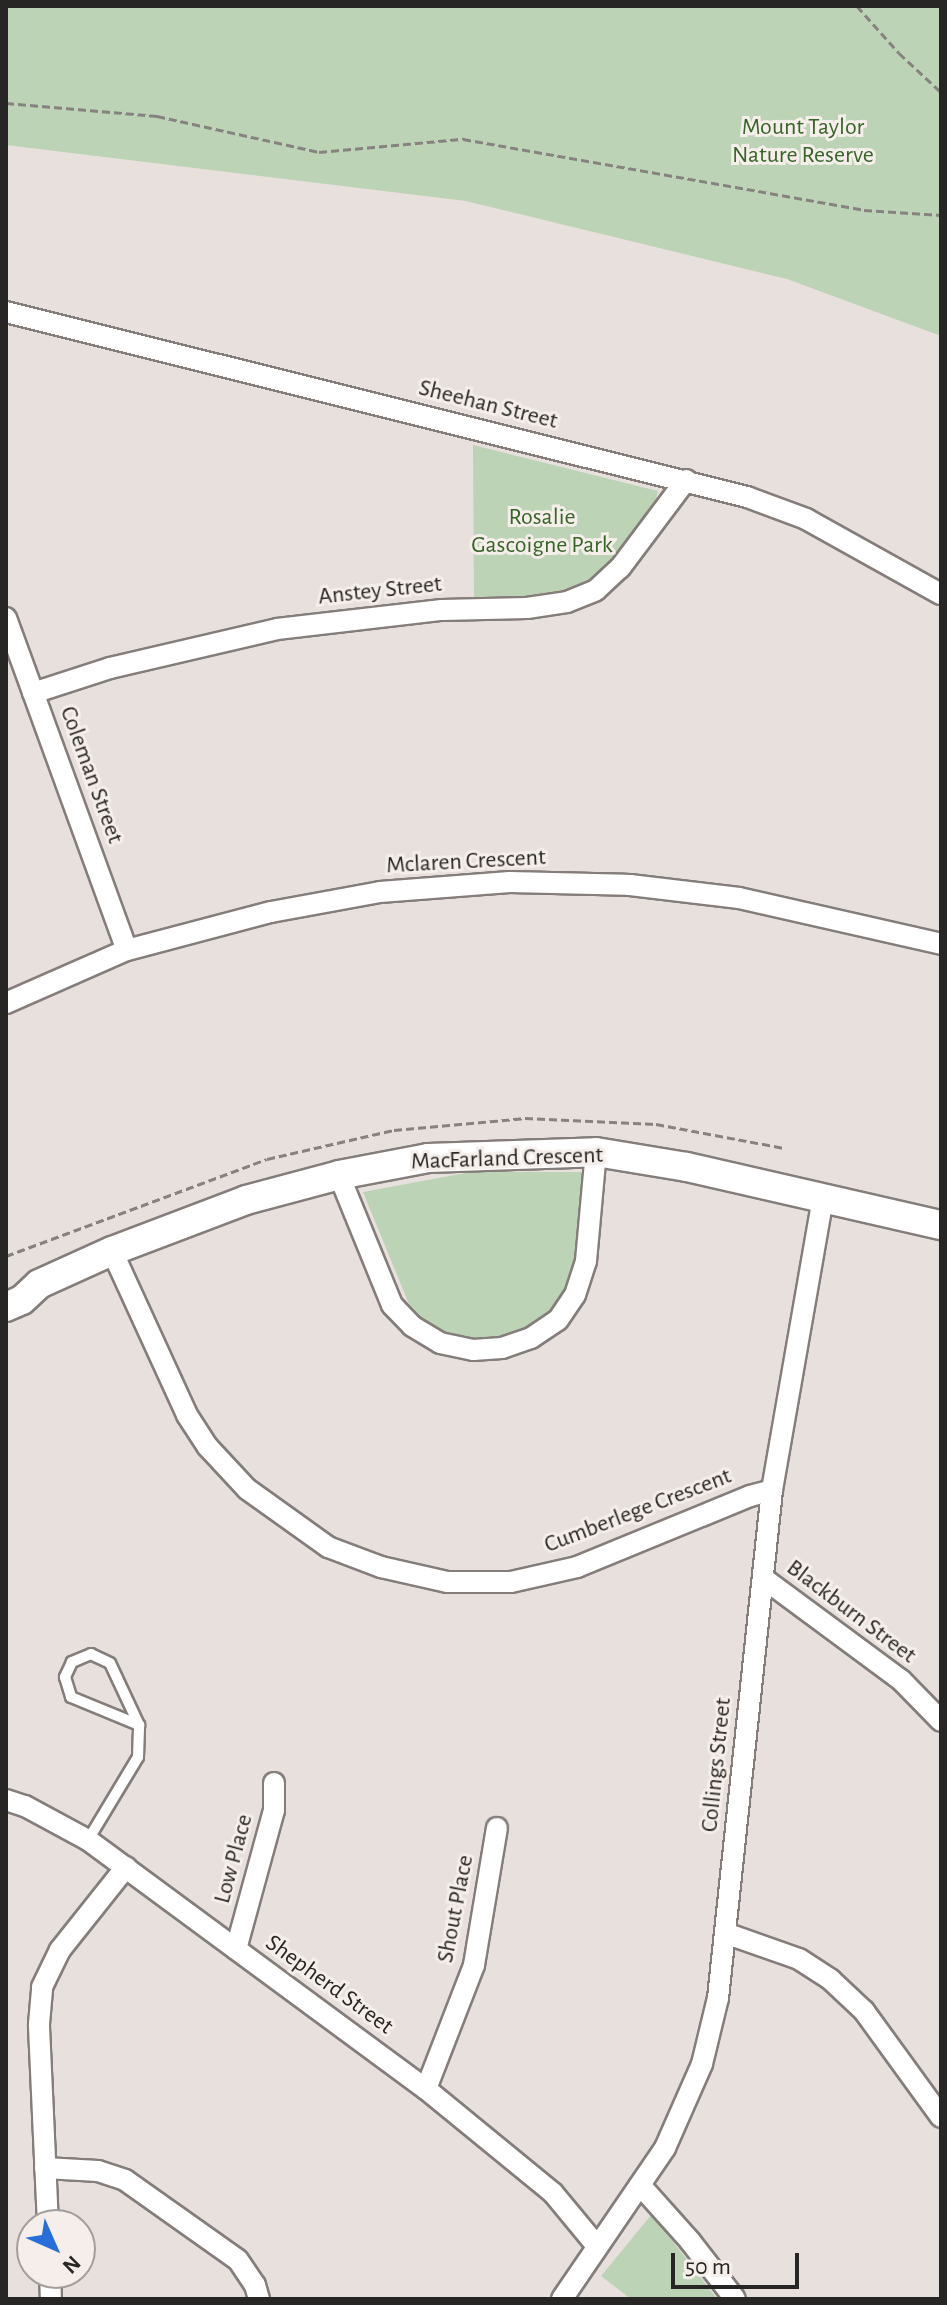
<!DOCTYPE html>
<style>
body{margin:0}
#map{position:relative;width:947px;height:2305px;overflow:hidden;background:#e8e0dd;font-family:"Alegreya Sans",sans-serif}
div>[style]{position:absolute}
.green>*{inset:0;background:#bcd3b5}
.path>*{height:3px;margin-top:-1.5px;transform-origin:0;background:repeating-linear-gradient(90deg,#87827f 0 8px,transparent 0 12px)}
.roads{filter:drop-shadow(2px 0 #847d7a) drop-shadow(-2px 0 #847d7a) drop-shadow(0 2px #847d7a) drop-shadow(0 -2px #847d7a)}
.lane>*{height:10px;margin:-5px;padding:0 5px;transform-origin:5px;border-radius:5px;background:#fff}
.street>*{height:20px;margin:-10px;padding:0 10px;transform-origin:10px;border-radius:10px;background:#fff}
.secondary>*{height:28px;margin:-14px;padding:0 14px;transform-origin:14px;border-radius:14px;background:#fff}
span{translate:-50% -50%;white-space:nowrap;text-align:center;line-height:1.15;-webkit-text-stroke:6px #f5eeea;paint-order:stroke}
.park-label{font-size:24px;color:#366527}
.street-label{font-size:24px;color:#282624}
.frame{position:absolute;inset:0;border:8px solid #282624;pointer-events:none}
.north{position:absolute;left:16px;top:2209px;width:80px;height:80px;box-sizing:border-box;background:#f5eeea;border:2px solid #a39e9b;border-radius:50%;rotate:135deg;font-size:22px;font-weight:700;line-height:32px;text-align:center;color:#282624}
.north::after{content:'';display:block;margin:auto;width:28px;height:36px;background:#276eda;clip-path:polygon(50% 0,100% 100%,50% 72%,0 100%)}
.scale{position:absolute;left:671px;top:2253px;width:128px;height:36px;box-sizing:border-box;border:4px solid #282624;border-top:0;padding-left:10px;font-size:24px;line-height:28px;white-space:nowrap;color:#282624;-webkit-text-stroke:6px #f5eeea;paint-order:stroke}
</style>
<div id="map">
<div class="green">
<div style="clip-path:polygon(6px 6px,941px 6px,941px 336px,787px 279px,466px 201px,6px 145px)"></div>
<div style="clip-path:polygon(473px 445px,658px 491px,652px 515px,595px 584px,565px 599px,474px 604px)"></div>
<div style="clip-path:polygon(471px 1172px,585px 1172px,576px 1266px,566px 1295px,552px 1317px,503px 1341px,478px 1342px,451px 1336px,426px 1322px,409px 1304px,363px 1192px)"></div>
<div style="clip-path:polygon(652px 2214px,717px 2299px,631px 2299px,601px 2276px)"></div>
</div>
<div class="path">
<div style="left:857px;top:6px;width:63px;rotate:48.2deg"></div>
<div style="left:899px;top:53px;width:57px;rotate:42.9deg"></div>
<div style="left:6px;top:103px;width:152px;rotate:4.9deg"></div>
<div style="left:157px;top:116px;width:166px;rotate:12.5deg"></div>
<div style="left:319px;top:152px;width:145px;rotate:-5.2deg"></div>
<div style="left:463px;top:139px;width:407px;rotate:10deg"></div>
<div style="left:864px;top:210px;width:77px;rotate:3.7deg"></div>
<div style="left:6px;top:1256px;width:278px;rotate:-20.4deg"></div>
<div style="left:267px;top:1159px;width:130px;rotate:-12.9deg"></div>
<div style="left:394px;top:1130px;width:132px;rotate:-5.2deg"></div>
<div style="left:525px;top:1118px;width:131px;rotate:2.6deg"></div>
<div style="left:656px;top:1124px;width:130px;rotate:10.6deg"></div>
</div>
<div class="roads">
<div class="lane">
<div style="left:88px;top:1840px;width:97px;rotate:-58.9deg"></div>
<div style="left:138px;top:1757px;width:32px;rotate:-88deg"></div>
<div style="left:139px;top:1725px;width:68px;rotate:-115.1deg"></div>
<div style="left:110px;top:1663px;width:21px;rotate:-155deg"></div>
<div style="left:91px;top:1654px;width:21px;rotate:157deg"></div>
<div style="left:72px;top:1662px;width:17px;rotate:115deg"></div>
<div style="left:65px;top:1677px;width:21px;rotate:73deg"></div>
<div style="left:71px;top:1697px;width:74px;rotate:22.4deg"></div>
</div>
<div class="street">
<div style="left:6px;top:312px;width:764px;rotate:14.02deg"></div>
<div style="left:747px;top:497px;width:63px;rotate:20.4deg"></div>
<div style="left:806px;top:519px;width:154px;rotate:29.1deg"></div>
<div style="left:6px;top:618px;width:353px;rotate:70deg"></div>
<div style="left:33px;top:693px;width:81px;rotate:-18deg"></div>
<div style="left:110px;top:668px;width:171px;rotate:-13.1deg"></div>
<div style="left:277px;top:629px;width:166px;rotate:-6.6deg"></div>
<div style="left:442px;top:610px;width:85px;rotate:-1.3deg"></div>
<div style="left:527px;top:608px;width:40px;rotate:-8.5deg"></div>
<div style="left:567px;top:602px;width:31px;rotate:-22deg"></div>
<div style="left:596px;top:590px;width:33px;rotate:-43deg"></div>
<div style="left:620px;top:568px;width:110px;rotate:-53.1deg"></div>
<div style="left:6px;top:1003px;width:132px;rotate:-23.7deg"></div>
<div style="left:127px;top:950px;width:149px;rotate:-14.8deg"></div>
<div style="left:271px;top:912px;width:111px;rotate:-10.4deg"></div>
<div style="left:380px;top:892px;width:130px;rotate:-4.4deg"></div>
<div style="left:510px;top:882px;width:120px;rotate:1.4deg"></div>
<div style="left:630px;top:885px;width:110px;rotate:6.8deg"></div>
<div style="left:739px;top:898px;width:207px;rotate:12.8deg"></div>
<div style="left:339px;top:1175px;width:140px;rotate:67.8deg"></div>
<div style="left:392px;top:1305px;width:29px;rotate:46deg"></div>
<div style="left:412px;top:1326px;width:33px;rotate:31deg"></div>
<div style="left:440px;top:1343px;width:34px;rotate:12deg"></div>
<div style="left:473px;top:1350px;width:29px;rotate:-4deg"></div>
<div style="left:502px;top:1348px;width:31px;rotate:-19deg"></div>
<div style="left:531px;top:1338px;width:32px;rotate:-34deg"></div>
<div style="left:558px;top:1320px;width:30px;rotate:-56deg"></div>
<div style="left:575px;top:1295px;width:36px;rotate:-72deg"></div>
<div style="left:586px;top:1261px;width:109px;rotate:-84.8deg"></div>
<div style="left:112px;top:1251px;width:180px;rotate:65.4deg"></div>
<div style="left:187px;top:1415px;width:38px;rotate:57deg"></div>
<div style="left:208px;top:1447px;width:57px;rotate:47.1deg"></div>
<div style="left:247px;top:1489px;width:100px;rotate:35.6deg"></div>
<div style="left:328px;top:1547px;width:57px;rotate:20.7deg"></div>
<div style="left:381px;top:1567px;width:68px;rotate:12.8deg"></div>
<div style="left:447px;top:1582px;width:64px"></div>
<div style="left:511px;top:1582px;width:68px;rotate:-12.8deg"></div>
<div style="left:577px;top:1567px;width:187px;rotate:-22.3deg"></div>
<div style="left:750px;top:1496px;width:23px;rotate:-15deg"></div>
<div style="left:763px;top:1578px;width:172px;rotate:36.5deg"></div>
<div style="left:901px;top:1680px;width:57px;rotate:45.7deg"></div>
<div style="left:6px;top:1800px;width:20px;rotate:18deg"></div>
<div style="left:25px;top:1806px;width:72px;rotate:28.4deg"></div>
<div style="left:88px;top:1840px;width:420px;rotate:36.4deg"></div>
<div style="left:426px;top:2089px;width:164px;rotate:39.3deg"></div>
<div style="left:553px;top:2193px;width:67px;rotate:50.4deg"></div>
<div style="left:725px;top:1933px;width:78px;rotate:19.4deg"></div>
<div style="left:799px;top:1959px;width:38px;rotate:33deg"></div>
<div style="left:831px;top:1980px;width:45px;rotate:43.2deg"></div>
<div style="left:864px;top:2011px;width:131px;rotate:54deg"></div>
<div style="left:236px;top:1949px;width:144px;rotate:-74.7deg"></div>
<div style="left:274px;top:1810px;width:27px;rotate:-90deg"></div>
<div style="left:426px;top:2089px;width:133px;rotate:-68.8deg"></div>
<div style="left:474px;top:1965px;width:139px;rotate:-80.5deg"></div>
<div style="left:45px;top:2168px;width:53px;rotate:3.2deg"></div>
<div style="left:98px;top:2171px;width:28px;rotate:18deg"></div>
<div style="left:125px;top:2180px;width:138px;rotate:35.3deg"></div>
<div style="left:238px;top:2260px;width:30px;rotate:56deg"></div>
<div style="left:255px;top:2285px;width:15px;rotate:74deg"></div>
<div style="left:640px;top:2185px;width:75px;rotate:48.2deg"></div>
<div style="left:690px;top:2241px;width:73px;rotate:52.2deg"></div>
<div style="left:48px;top:2225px;width:201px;rotate:-92.6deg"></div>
<div style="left:39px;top:2024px;width:37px;rotate:-85deg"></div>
<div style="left:42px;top:1987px;width:41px;rotate:-64.1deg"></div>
<div style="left:60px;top:1950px;width:106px;rotate:-51.5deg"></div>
<div style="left:50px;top:2273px;width:26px;rotate:88deg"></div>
<div style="left:562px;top:2299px;width:183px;rotate:-55.7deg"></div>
<div style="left:665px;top:2148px;width:92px;rotate:-66.2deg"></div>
<div style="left:702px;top:2064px;width:68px;rotate:-76.4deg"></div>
<div style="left:718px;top:1998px;width:511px;rotate:-83.93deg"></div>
<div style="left:772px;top:1490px;width:295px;rotate:-80.1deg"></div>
</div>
<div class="secondary">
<div style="left:6px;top:1307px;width:17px;rotate:-24deg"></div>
<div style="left:22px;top:1300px;width:23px;rotate:-43deg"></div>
<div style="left:39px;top:1284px;width:80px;rotate:-24.3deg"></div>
<div style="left:112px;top:1251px;width:143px;rotate:-20.8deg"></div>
<div style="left:246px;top:1200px;width:96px;rotate:-15deg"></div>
<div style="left:339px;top:1175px;width:91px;rotate:-10.8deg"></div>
<div style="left:428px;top:1158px;width:168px;rotate:-2deg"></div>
<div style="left:596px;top:1152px;width:92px;rotate:9.4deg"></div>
<div style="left:687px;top:1167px;width:261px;rotate:12.9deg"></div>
</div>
</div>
<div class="park-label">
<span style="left:803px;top:142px">Mount Taylor<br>Nature Reserve</span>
<span style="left:542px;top:532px">Rosalie<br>Gascoigne Park</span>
</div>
<div class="street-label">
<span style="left:488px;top:405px;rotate:14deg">Sheehan Street</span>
<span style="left:380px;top:591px;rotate:-6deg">Anstey Street</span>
<span style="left:91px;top:775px;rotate:70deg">Coleman Street</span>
<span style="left:466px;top:862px;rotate:-3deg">Mclaren Crescent</span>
<span style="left:507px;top:1159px;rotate:-2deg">MacFarland Crescent</span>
<span style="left:638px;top:1511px;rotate:-21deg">Cumberlege Crescent</span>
<span style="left:851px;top:1612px;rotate:37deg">Blackburn Street</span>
<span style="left:717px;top:1765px;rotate:-84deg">Collings Street</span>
<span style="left:234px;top:1859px;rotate:-75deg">Low Place</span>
<span style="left:456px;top:1909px;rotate:-79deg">Shout Place</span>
<span style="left:329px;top:1985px;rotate:36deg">Shepherd Street</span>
</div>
<div class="frame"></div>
<div class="north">N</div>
<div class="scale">50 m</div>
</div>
